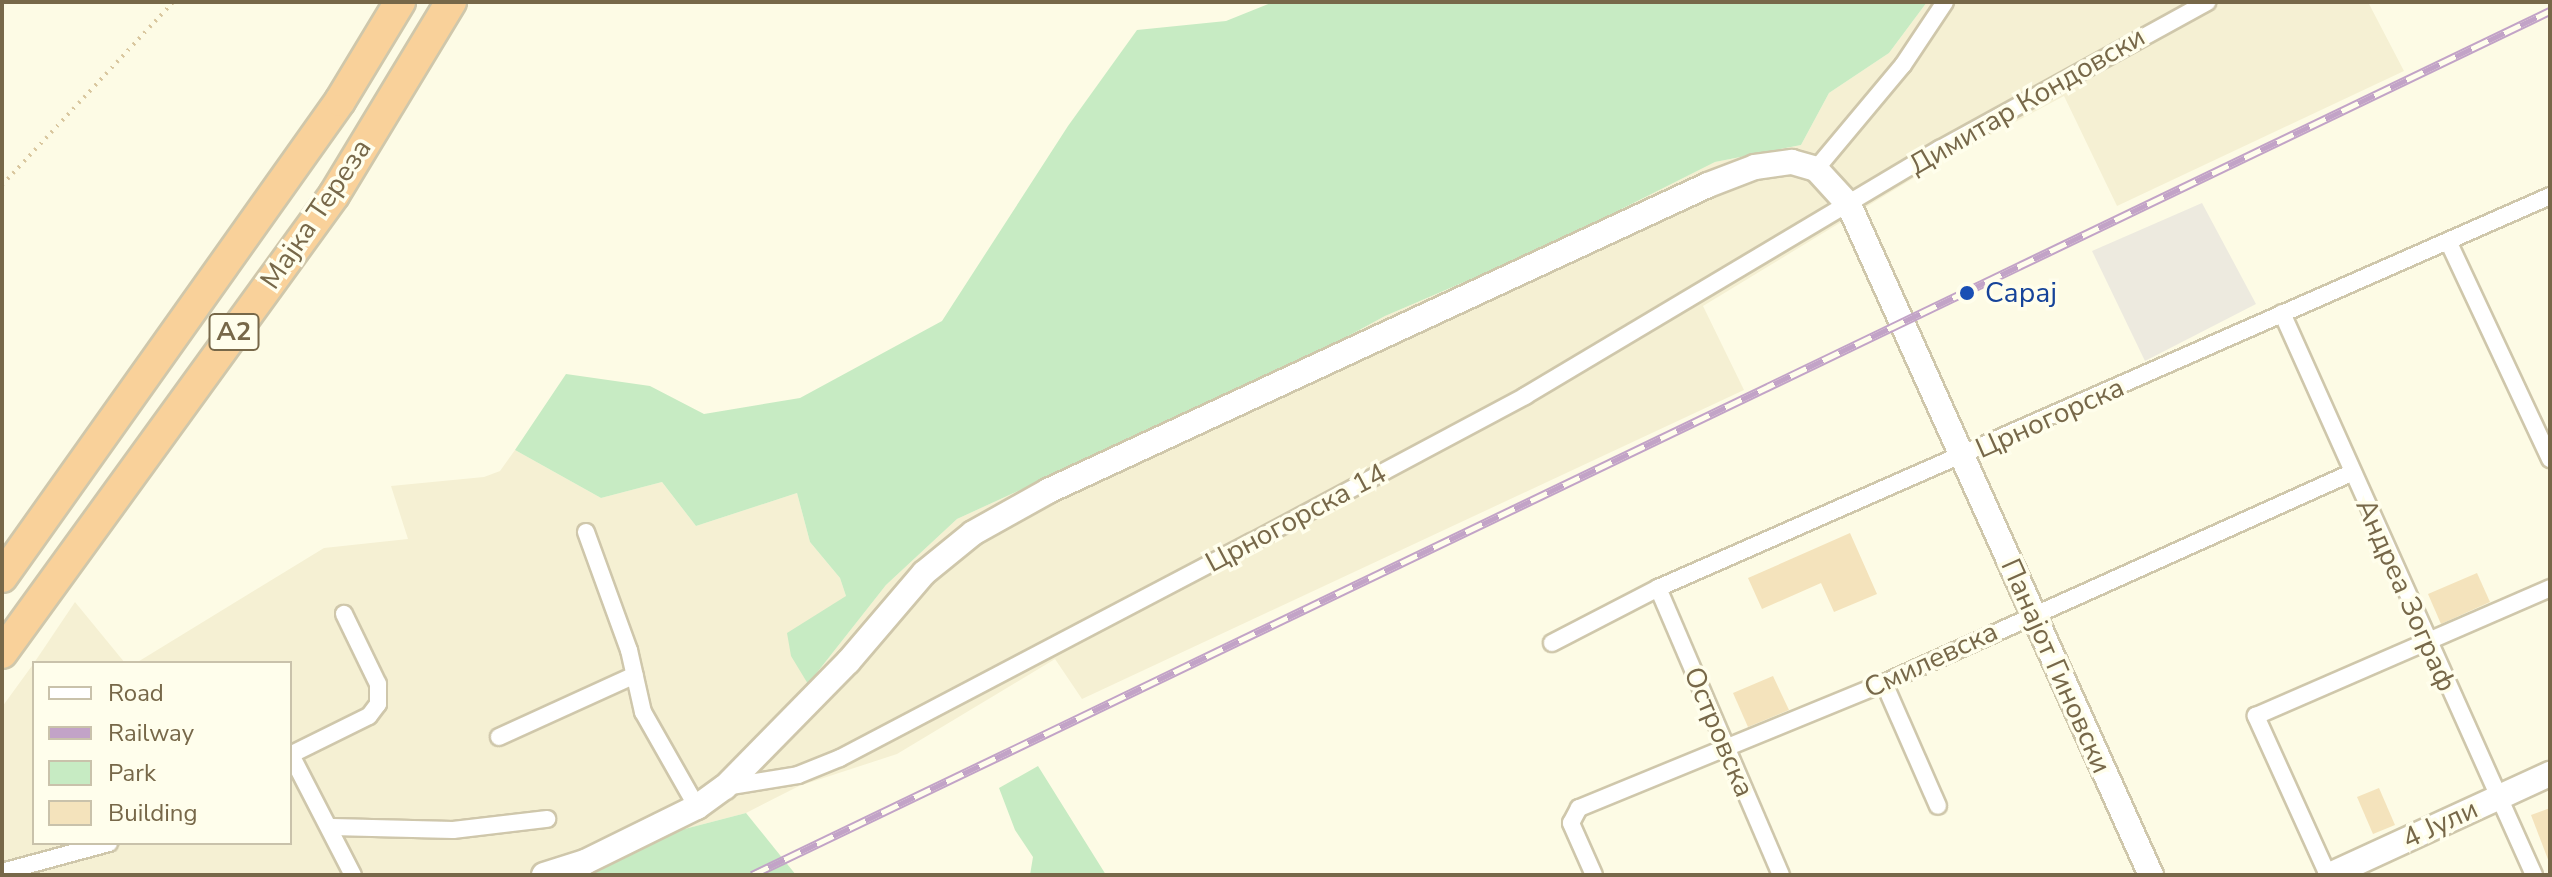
<!DOCTYPE html>
<meta charset="utf-8">
<style>
body{margin:0}
#map{position:relative;width:2552px;height:877px;overflow:hidden;background:#fdfbe5;font-family:"Nunito Sans",sans-serif}
div>[style]{position:absolute}
.residential>*{inset:0;background:#f5f0d3}
.industrial>*{inset:0;background:#edeadf}
.green>*{inset:0;background:#c7ebc3}
.building>*{inset:0;background:#f4e3bc}
.path>*{height:4px;margin-top:-2px;transform-origin:0;background:repeating-linear-gradient(90deg,#d9c79f 0 2px,transparent 0 8px)}
.roads{filter:drop-shadow(2px 0 #cfc7ab) drop-shadow(-2px 0 #cfc7ab) drop-shadow(0 2px #cfc7ab) drop-shadow(0 -2px #cfc7ab)}
.street>*{height:16px;margin:-8px;padding:0 8px;transform-origin:8px;border-radius:8px;background:#fff}
.secondary>*{height:24px;margin:-12px;padding:0 12px;transform-origin:12px;border-radius:12px;background:#fff}
.highway>*{height:30px;margin:-15px;padding:0 15px;transform-origin:15px;border-radius:15px;background:#f9d19a}
.rail>*{height:9px;margin-top:-4.5px;transform-origin:0;background:repeating-linear-gradient(90deg,#fffeec 0 18px,#c2a3c7 0 36px);box-sizing:border-box;border-block:2px solid #c2a3c7}
.dots>*{width:22px;height:22px;translate:-50% -50%;box-sizing:border-box;border:4px solid #fffeec;border-radius:50%}
span{translate:-50% -50%;white-space:nowrap;text-align:center;line-height:1.15;-webkit-text-stroke:7px #fffeec;paint-order:stroke}
.shield-label span{padding:2px 6px;background:#fffeec;border:2px solid;border-radius:6px;-webkit-text-stroke-width:0}
.shield-label{font-size:26px;color:#776849;font-weight:700}
.street-label{font-size:28px;color:#776849}
.transit-label{font-size:28px;color:#164399}
.left{translate:0 -50%;text-align:left}
.frame{position:absolute;inset:0;border:4px solid #776849;pointer-events:none}
.legend{position:absolute;left:32px;top:661px;width:260px;height:184px;box-sizing:border-box;background:#fffeec;border:2px solid #c9c2ab;margin:0;padding:10px 14px;list-style:none;font-size:24px;color:#776849}
.legend li{display:flex;align-items:center;gap:16px;height:40px}
.legend b{width:40px;border:2px solid #c9c2ab}
</style>
<div id="map">
<div class="residential">
<div style="clip-path:polygon(1927px 2px,2368px 2px,2404px 71px,2117px 206px,2064px 96px,1945px 159px,1703px 306px,1744px 390px,1082px 699px,1055px 659px,897px 754px,799px 786px,746px 813px,673px 832px,575px 875px,2px 875px,2px 707px,34px 663px,34px 843px,290px 843px,290px 663px,136px 663px,324px 548px,408px 539px,391px 486px,484px 477px,500px 471px,515px 450px,601px 498px,662px 482px,696px 526px,797px 493px,810px 542px,840px 578px,846px 596px,808px 684px,886px 585px,957px 519px,1306px 359px,1385px 316px,1548px 246px,1715px 162px,1801px 145px,1829px 93px,1889px 53px)"></div>
<div style="clip-path:polygon(75px 602px,125px 663px,34px 663px)"></div>
</div>
<div class="industrial">
<div style="clip-path:polygon(2202px 203px,2256px 304px,2145px 361px,2092px 251px)"></div>
</div>
<div class="green">
<div style="clip-path:polygon(1273px 2px,1927px 2px,1889px 53px,1829px 93px,1801px 145px,1715px 162px,1548px 246px,1385px 316px,1306px 359px,957px 519px,886px 585px,808px 684px,791px 656px,787px 633px,846px 596px,840px 578px,810px 542px,797px 493px,696px 526px,662px 482px,601px 498px,515px 450px,566px 374px,650px 386px,704px 414px,800px 398px,942px 321px,1068px 126px,1137px 30px,1226px 21px)"></div>
<div style="clip-path:polygon(1038px 766px,1106px 875px,1030px 875px,1033px 857px,1015px 830px,999px 788px)"></div>
<div style="clip-path:polygon(746px 813px,796px 875px,575px 875px,673px 832px)"></div>
</div>
<div class="building">
<div style="clip-path:polygon(1850px 533px,1877px 594px,1834px 612px,1821px 583px,1762px 609px,1748px 578px)"></div>
<div style="clip-path:polygon(2477px 573px,2490px 602px,2441px 624px,2428px 594px)"></div>
<div style="clip-path:polygon(1773px 676px,1789px 710px,1748px 727px,1733px 693px)"></div>
<div style="clip-path:polygon(2379px 788px,2395px 825px,2373px 834px,2357px 797px)"></div>
<div style="clip-path:polygon(2550px 808px,2550px 862px,2549px 862px,2531px 815px)"></div>
</div>
<div class="path">
<div style="left:2px;top:185px;width:250px;rotate:-46.9deg"></div>
</div>
<div class="roads">
<div class="street">
<div style="left:1816px;top:169px;width:136px;rotate:-50.1deg"></div>
<div style="left:1903px;top:65px;width:76px;rotate:-56.3deg"></div>
<div style="left:2448px;top:241px;width:241px;rotate:64.9deg"></div>
<div style="left:2282px;top:313px;width:616px;rotate:65.85deg"></div>
<div style="left:586px;top:532px;width:126px;rotate:70deg"></div>
<div style="left:629px;top:650px;width:64px;rotate:77.3deg"></div>
<div style="left:643px;top:712px;width:109px;rotate:60.4deg"></div>
<div style="left:1658px;top:588px;width:312px;rotate:66.8deg"></div>
<div style="left:1552px;top:643px;width:119px;rotate:-27.4deg"></div>
<div style="left:1658px;top:588px;width:974px;rotate:-23.72deg"></div>
<div style="left:1884px;top:683px;width:134px;rotate:66.3deg"></div>
<div style="left:499px;top:737px;width:149px;rotate:-24.5deg"></div>
<div style="left:290px;top:755px;width:88px;rotate:-26.3deg"></div>
<div style="left:369px;top:716px;width:15px;rotate:-53deg"></div>
<div style="left:378px;top:704px;width:20px;rotate:-90deg"></div>
<div style="left:378px;top:684px;width:78px;rotate:-115.9deg"></div>
<div style="left:291px;top:755px;width:135px;rotate:62.7deg"></div>
<div style="left:725px;top:787px;width:74px;rotate:-9.3deg"></div>
<div style="left:798px;top:775px;width:45px;rotate:-22deg"></div>
<div style="left:840px;top:758px;width:465px;rotate:-27.7deg"></div>
<div style="left:1252px;top:542px;width:310px;rotate:-28.1deg"></div>
<div style="left:1525px;top:396px;width:483px;rotate:-30.8deg"></div>
<div style="left:1940px;top:149px;width:305px;rotate:-28.8deg"></div>
<div style="left:332px;top:827px;width:121px;rotate:1.4deg"></div>
<div style="left:453px;top:830px;width:95px;rotate:-6.7deg"></div>
<div style="left:2px;top:872px;width:111px;rotate:-15.2deg"></div>
<div style="left:1594px;top:875px;width:57px;rotate:-113.9deg"></div>
<div style="left:1571px;top:823px;width:17px;rotate:-62deg"></div>
<div style="left:1579px;top:808px;width:330px;rotate:-22.3deg"></div>
<div style="left:1884px;top:683px;width:512px;rotate:-24.21deg"></div>
<div style="left:2328px;top:875px;width:175px;rotate:-114.4deg"></div>
<div style="left:2256px;top:716px;width:321px;rotate:-23.5deg"></div>
</div>
<div class="secondary">
<div style="left:544px;top:875px;width:43px;rotate:-17.6deg"></div>
<div style="left:585px;top:862px;width:125px;rotate:-26.2deg"></div>
<div style="left:697px;top:807px;width:34px;rotate:-36deg"></div>
<div style="left:725px;top:787px;width:175px;rotate:-45.5deg"></div>
<div style="left:848px;top:662px;width:117px;rotate:-49.5deg"></div>
<div style="left:924px;top:573px;width:63px;rotate:-39.2deg"></div>
<div style="left:973px;top:533px;width:86px;rotate:-29.2deg"></div>
<div style="left:1048px;top:491px;width:727px;rotate:-24.87deg"></div>
<div style="left:1708px;top:185px;width:50px;rotate:-21deg"></div>
<div style="left:1755px;top:167px;width:37px;rotate:-8deg"></div>
<div style="left:1792px;top:162px;width:25px;rotate:16deg"></div>
<div style="left:1816px;top:169px;width:49px;rotate:47.5deg"></div>
<div style="left:1849px;top:205px;width:735px;rotate:65.74deg"></div>
<div style="left:2330px;top:875px;width:242px;rotate:-24.7deg"></div>
</div>
<div class="highway">
<div style="left:2px;top:577px;width:584px;rotate:-54.62deg"></div>
<div style="left:340px;top:101px;width:116px;rotate:-58.8deg"></div>
<div style="left:2px;top:653px;width:566px;rotate:-54.06deg"></div>
<div style="left:334px;top:195px;width:226px;rotate:-58.8deg"></div>
</div>
</div>
<div class="rail">
<div style="left:752px;top:875px;width:1995px;rotate:-25.67deg"></div>
</div>
<div class="dots">
<div style="left:1967px;top:293px;background:#1a4fb4"></div>
</div>
<div class="shield-label">
<span style="left:234px;top:332px">A2</span>
</div>
<div class="street-label">
<span style="left:2027px;top:101px;rotate:-30deg">Димитар Кондовски</span>
<span style="left:316px;top:214px;rotate:-56deg">Мајка Тереза</span>
<span style="left:2050px;top:418px;rotate:-24deg">Црногорска</span>
<span style="left:1296px;top:518px;rotate:-28deg">Црногорска 14</span>
<span style="left:2406px;top:595px;rotate:66deg">Андреа Зограф</span>
<span style="left:1931px;top:660px;rotate:-25deg">Смилевска</span>
<span style="left:2056px;top:666px;rotate:66deg">Панајот Гиновски</span>
<span style="left:1719px;top:732px;rotate:67deg">Островска</span>
<span style="left:2440px;top:824px;rotate:-25deg">4 Јули</span>
</div>
<div class="transit-label">
<span class="left" style="left:1985px;top:293px">Сарај</span>
</div>
<div class="frame"></div>
<ul class="legend">
<li><b style="height:10px;background:#fff"></b>Road</li>
<li><b style="height:10px;background:#c2a3c7"></b>Railway</li>
<li><b style="height:22px;background:#c7ebc3"></b>Park</li>
<li><b style="height:22px;background:#f4e3bc"></b>Building</li>
</ul>
</div>
